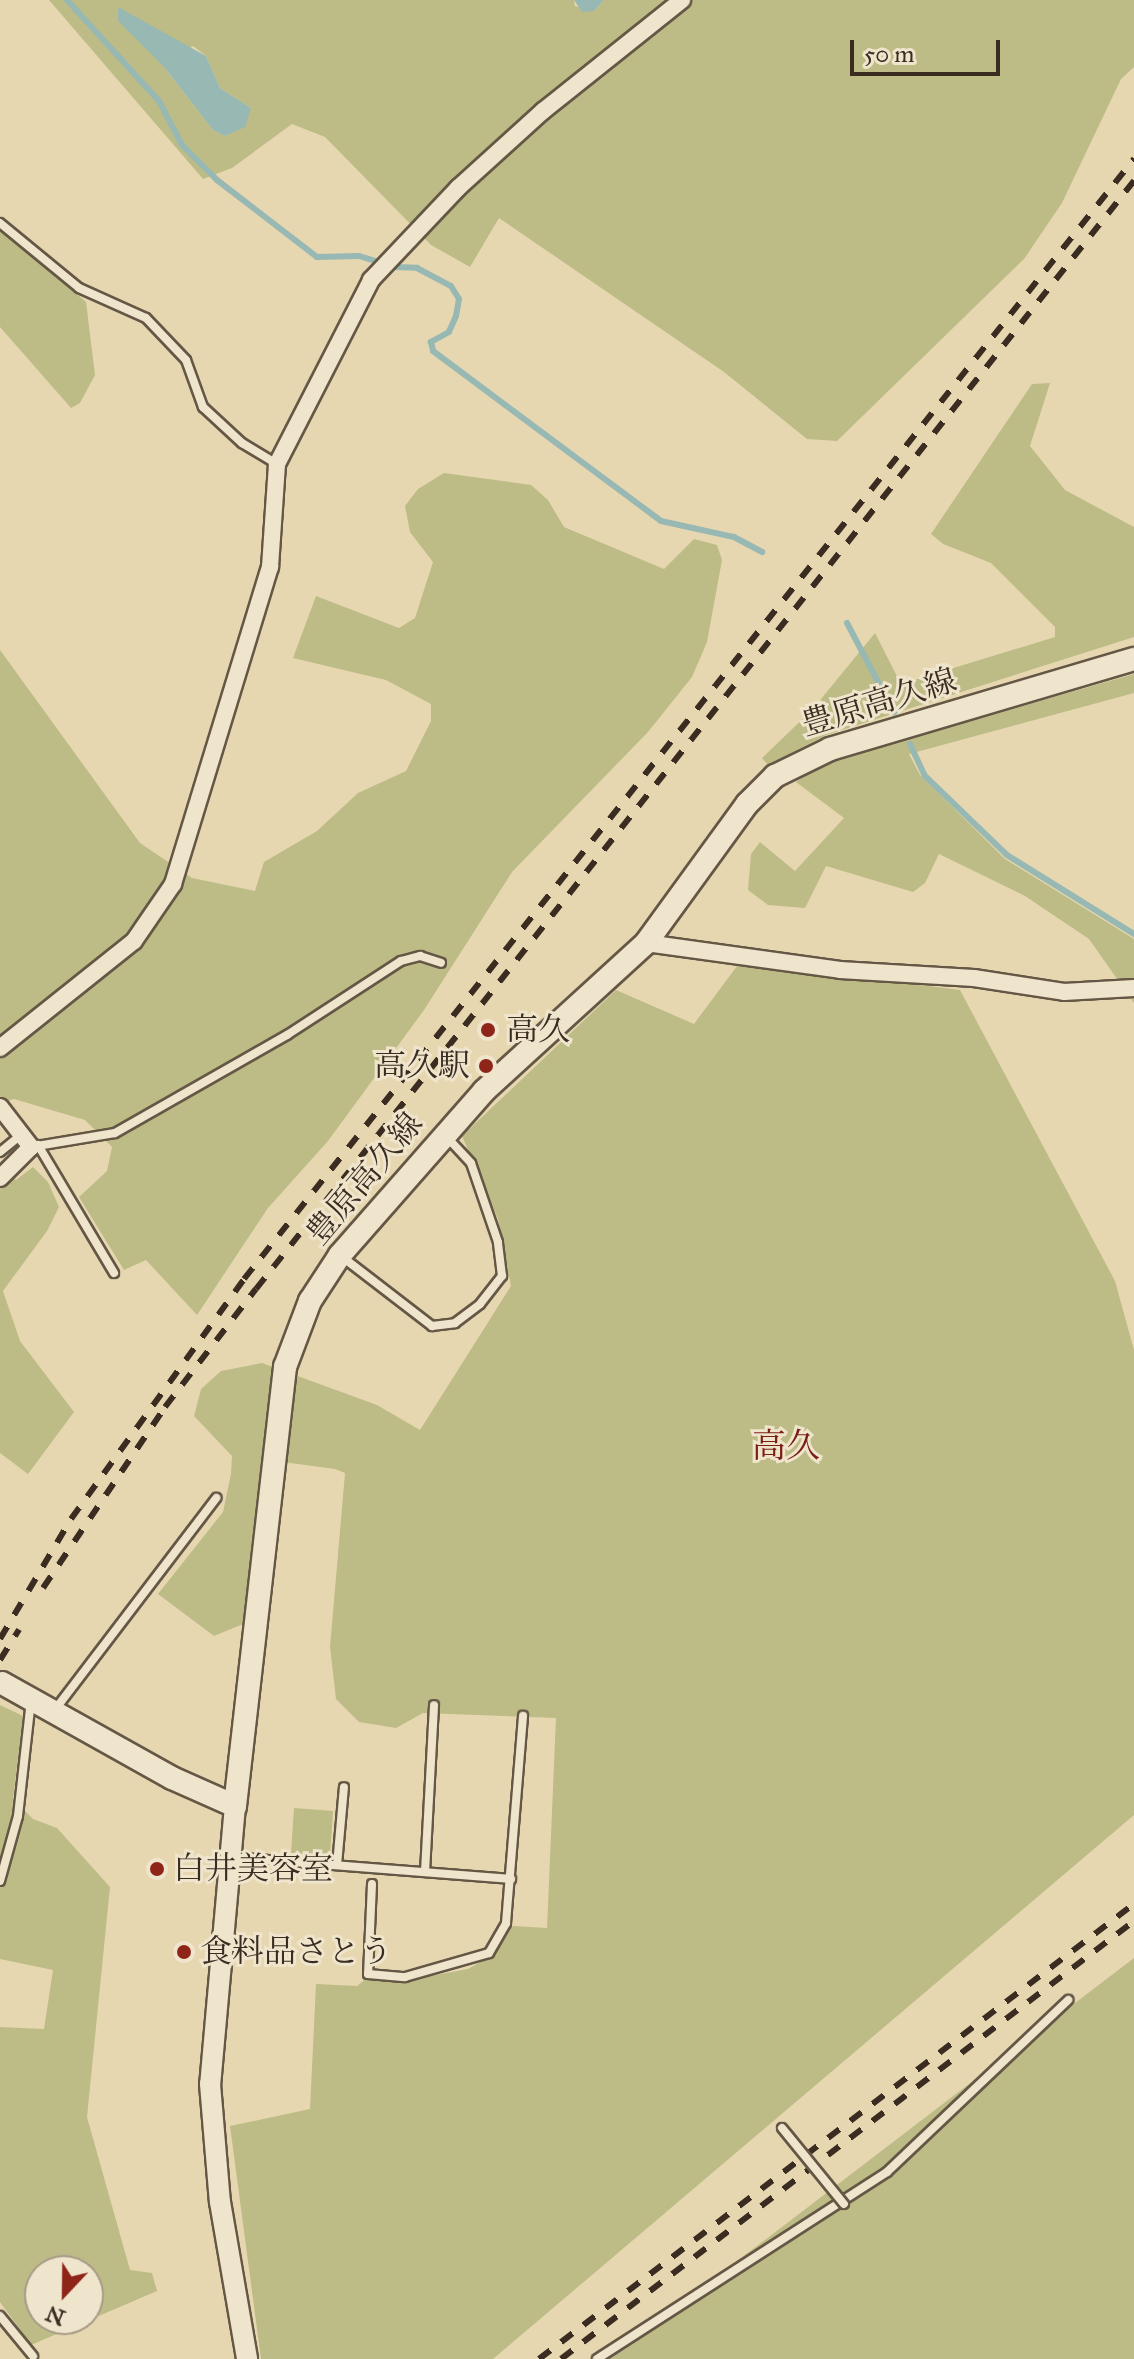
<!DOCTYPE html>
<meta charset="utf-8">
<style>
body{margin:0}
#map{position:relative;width:1134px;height:2359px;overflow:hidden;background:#e6d7b1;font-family:"IM FELL Great Primer","Noto Serif JP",serif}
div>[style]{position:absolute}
.green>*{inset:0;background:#bdbc86}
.water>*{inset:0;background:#97b8b3}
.stream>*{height:6px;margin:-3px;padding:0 3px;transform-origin:3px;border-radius:3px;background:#97b8b3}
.roads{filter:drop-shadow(2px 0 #655745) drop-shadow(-2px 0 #655745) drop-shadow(0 2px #655745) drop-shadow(0 -2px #655745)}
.service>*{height:8px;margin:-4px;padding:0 4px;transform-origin:4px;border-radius:4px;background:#efe5cc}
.minor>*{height:16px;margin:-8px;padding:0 8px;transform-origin:8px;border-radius:8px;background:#efe5cc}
.tertiary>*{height:20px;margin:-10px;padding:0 10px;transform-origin:10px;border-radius:10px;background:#efe5cc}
.secondary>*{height:22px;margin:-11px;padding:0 11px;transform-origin:11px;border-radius:11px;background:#efe5cc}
.rail>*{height:6px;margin-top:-3px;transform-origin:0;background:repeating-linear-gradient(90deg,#3a2c21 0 14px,transparent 0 28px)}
.bridges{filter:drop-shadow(2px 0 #655745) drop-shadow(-2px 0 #655745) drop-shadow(0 2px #655745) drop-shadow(0 -2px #655745)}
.service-bridge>*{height:8px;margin:-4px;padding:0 4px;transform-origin:4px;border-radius:4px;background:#efe5cc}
.dots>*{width:22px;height:22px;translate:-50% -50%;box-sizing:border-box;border:4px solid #efe5cc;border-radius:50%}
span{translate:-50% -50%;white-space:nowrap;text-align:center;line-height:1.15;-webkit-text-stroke:6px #efe5cc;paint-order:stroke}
.street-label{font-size:32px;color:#3a2c21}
.poi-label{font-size:32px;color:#3a2c21}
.left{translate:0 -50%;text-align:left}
.right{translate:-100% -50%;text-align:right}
.neighbourhood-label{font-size:34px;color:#7a1f14}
.north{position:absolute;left:24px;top:2255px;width:80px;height:80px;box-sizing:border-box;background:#efe5cc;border:2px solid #a79b88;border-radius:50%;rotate:202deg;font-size:22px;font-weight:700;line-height:32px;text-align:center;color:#3a2c21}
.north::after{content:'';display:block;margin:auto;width:28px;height:36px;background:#8f2418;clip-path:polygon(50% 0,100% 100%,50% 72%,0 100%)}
.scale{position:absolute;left:850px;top:40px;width:150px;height:36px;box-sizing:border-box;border:4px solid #3a2c21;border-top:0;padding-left:10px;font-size:24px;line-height:28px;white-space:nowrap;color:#3a2c21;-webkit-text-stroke:6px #efe5cc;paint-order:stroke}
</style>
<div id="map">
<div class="green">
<div style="clip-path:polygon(evenodd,49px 0,574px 0,575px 6px,594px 11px,604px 0,1134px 0,1134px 67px,1121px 79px,1062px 203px,1024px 259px,837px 441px,807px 439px,724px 372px,499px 218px,470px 267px,431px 245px,325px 137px,292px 124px,232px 168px,203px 179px,49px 0,193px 46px,206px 56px,220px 88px,251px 108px,225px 136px,213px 130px,164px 67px,193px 46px)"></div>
<div style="clip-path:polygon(0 228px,86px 302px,95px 375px,80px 403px,71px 408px,0 327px)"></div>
<div style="clip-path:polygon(1050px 383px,1030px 446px,1065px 490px,1134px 527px,1134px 637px,826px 735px,768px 765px,762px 758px,812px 710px,875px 633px,901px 684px,1055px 637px,1055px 627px,991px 563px,943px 544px,931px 534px,1032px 384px)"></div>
<div style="clip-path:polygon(444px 473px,531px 485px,548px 500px,564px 527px,664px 569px,694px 539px,717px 545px,722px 560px,707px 642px,692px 677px,648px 732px,512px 872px,424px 1010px,328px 1141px,268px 1208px,197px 1315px,146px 1260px,124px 1270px,79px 1197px,107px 1171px,112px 1147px,85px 1120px,14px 1099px,0 1103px,0 650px,140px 843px,192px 878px,255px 891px,264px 862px,317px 831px,358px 793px,406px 771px,431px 721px,431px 704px,386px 680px,293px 658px,316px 596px,399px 628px,415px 618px,433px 562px,410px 532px,405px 506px,418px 489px)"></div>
<div style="clip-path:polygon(1134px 674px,1134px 693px,909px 754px,920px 775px,1005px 859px,1134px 939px,1134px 1003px,1089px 939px,1025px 896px,939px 854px,925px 883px,913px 892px,826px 866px,805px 908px,768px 905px,748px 890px,751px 854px,760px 842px,795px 871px,844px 818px,796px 782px,825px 763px)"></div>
<div style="clip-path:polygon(740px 962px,960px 990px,1115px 1281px,1134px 1350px,1134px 1815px,493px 2359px,261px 2359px,230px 2126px,310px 2109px,316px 1984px,357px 1986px,366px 1979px,404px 1981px,468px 1969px,491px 1956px,513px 1926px,547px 1928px,556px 1718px,423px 1713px,396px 1728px,359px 1722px,336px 1699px,330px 1647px,345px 1473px,335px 1469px,268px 1460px,248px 1622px,214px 1636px,158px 1594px,223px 1512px,231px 1474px,232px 1456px,194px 1416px,201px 1389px,221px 1371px,262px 1363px,377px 1405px,420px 1430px,511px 1286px,498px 1219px,462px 1136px,616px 990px,694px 1024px)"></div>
<div style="clip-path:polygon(33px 1167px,48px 1182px,59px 1207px,47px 1231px,3px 1291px,20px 1341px,74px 1412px,28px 1474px,0 1453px,0 1170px,16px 1180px)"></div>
<div style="clip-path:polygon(evenodd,0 1705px,23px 1716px,13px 1799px,33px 1819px,57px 1828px,110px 1887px,87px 2117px,130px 2270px,152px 2273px,157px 2291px,31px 2345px,0 2302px,0 2027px,44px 2029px,53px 1970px,0 1959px,0 1705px,40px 2271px,88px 2271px,88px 2319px,40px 2319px,40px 2271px)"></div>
<div style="clip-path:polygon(294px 1808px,333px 1811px,330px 1856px,291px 1853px)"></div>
<div style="clip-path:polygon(1134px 1958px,1134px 2359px,609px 2359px)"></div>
</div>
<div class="water">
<div style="clip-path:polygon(574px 0,604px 0,594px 11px,582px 12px)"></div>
<div style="clip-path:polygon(118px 7px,206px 56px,220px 88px,251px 108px,245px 127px,225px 136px,213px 130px,164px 67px,118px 21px)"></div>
</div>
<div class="stream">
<div style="left:67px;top:0;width:137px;rotate:47.7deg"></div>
<div style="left:159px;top:101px;width:50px;rotate:62.4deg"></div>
<div style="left:182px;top:145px;width:49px;rotate:45deg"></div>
<div style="left:217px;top:180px;width:126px;rotate:37.6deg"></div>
<div style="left:317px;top:257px;width:42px;rotate:-1.4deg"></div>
<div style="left:359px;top:256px;width:37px;rotate:17deg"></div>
<div style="left:394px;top:267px;width:23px;rotate:2deg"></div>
<div style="left:417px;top:268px;width:38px;rotate:28deg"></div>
<div style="left:451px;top:286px;width:15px;rotate:58deg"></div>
<div style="left:459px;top:299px;width:17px;rotate:100deg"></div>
<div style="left:456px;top:316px;width:17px;rotate:114deg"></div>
<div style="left:449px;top:332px;width:21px;rotate:151deg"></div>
<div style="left:431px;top:342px;width:9px;rotate:77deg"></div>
<div style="left:433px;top:351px;width:284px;rotate:36.7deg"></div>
<div style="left:661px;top:521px;width:75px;rotate:12.4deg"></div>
<div style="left:734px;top:537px;width:32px;rotate:28deg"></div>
<div style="left:847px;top:623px;width:101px;rotate:62.2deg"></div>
<div style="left:910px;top:744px;width:35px;rotate:65deg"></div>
<div style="left:925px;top:776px;width:114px;rotate:43.9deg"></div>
<div style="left:1007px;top:855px;width:150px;rotate:31.9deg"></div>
</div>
<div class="roads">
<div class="service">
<div style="left:0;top:223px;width:102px;rotate:39.4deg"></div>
<div style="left:79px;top:288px;width:73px;rotate:24.1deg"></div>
<div style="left:146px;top:318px;width:58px;rotate:46.4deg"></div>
<div style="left:186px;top:360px;width:50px;rotate:70.1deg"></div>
<div style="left:203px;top:407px;width:53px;rotate:42.7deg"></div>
<div style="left:242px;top:443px;width:41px;rotate:31deg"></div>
<div style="left:38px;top:1145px;width:149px;rotate:59.3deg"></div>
<div style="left:31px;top:1147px;width:85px;rotate:-9.5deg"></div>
<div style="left:115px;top:1133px;width:198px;rotate:-29.7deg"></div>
<div style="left:287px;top:1035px;width:136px;rotate:-33deg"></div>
<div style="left:401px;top:961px;width:20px;rotate:-15deg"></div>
<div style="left:420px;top:956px;width:22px;rotate:18deg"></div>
<div style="left:0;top:1152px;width:27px;rotate:-39deg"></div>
<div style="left:341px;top:1256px;width:115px;rotate:37.6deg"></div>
<div style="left:432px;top:1326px;width:23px;rotate:-7deg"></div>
<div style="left:455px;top:1323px;width:31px;rotate:-37deg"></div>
<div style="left:480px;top:1304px;width:36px;rotate:-52deg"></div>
<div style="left:502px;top:1276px;width:34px;rotate:-97deg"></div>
<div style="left:498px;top:1242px;width:83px;rotate:-108.9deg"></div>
<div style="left:471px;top:1163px;width:34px;rotate:-133deg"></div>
<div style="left:54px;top:1711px;width:268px;rotate:-52.7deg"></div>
<div style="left:231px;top:1857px;width:281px;rotate:4.5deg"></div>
<div style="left:337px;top:1865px;width:78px;rotate:-84.9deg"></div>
<div style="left:425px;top:1872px;width:167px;rotate:-86.9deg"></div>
<div style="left:0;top:1881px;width:67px;rotate:-74.5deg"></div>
<div style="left:18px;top:1816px;width:116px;rotate:-83.6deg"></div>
<div style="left:372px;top:1884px;width:90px;rotate:92.5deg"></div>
<div style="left:368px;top:1974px;width:37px;rotate:5deg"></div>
<div style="left:405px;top:1977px;width:87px;rotate:-15.9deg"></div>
<div style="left:489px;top:1953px;width:34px;rotate:-60deg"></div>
<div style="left:506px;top:1923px;width:208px;rotate:-85.3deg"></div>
<div style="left:0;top:2316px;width:52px;rotate:50.5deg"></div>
<div style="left:597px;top:2359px;width:345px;rotate:-32.8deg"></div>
<div style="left:887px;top:2172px;width:250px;rotate:-43.5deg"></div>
</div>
<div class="minor">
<div style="left:646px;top:943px;width:196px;rotate:7.9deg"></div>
<div style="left:840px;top:970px;width:134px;rotate:3.4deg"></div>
<div style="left:974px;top:978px;width:91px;rotate:8.8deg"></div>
<div style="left:1064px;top:992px;width:70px;rotate:-3.3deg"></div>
<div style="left:0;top:1048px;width:171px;rotate:-38.6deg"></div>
<div style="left:134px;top:941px;width:69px;rotate:-55.6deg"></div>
<div style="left:173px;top:884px;width:332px;rotate:-73deg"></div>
<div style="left:270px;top:567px;width:103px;rotate:-86.1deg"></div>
<div style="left:277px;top:464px;width:207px;rotate:-62.9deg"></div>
<div style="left:371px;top:280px;width:127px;rotate:-46.6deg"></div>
<div style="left:458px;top:188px;width:115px;rotate:-42.2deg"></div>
<div style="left:543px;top:111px;width:178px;rotate:-38.6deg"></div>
<div style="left:0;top:1107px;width:51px;rotate:52.2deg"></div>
<div style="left:31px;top:1147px;width:44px;rotate:135deg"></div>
</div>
<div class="tertiary">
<div style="left:235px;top:1806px;width:279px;rotate:95.1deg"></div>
<div style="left:210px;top:2084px;width:118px;rotate:85.2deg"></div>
<div style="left:220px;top:2202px;width:159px;rotate:80.2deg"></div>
</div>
<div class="secondary">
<div style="left:2px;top:1683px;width:195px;rotate:29.2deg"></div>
<div style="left:172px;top:1778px;width:69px;rotate:24deg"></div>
<div style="left:235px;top:1806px;width:442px;rotate:-83.5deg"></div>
<div style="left:285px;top:1367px;width:71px;rotate:-69.3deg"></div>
<div style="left:310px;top:1301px;width:55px;rotate:-56.9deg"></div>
<div style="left:340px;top:1255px;width:218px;rotate:-48.7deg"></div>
<div style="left:484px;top:1091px;width:219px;rotate:-42.4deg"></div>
<div style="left:646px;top:943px;width:172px;rotate:-54deg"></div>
<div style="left:747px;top:804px;width:40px;rotate:-45deg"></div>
<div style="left:775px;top:776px;width:61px;rotate:-26.1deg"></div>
<div style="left:830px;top:749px;width:317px;rotate:-16.5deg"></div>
</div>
</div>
<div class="rail">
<div style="left:43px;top:1588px;width:218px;rotate:-56deg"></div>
<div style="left:165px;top:1407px;width:149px;rotate:-52.4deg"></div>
<div style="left:256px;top:1289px;width:1414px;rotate:-51.61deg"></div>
<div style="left:0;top:1639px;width:139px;rotate:-59.4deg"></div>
<div style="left:71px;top:1519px;width:296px;rotate:-54.2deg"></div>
<div style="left:244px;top:1279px;width:1431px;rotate:-51.53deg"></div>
<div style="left:0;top:1660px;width:36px;rotate:-58deg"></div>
<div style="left:539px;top:2359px;width:749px;rotate:-37.41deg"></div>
<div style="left:561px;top:2359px;width:721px;rotate:-37.39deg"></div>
</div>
<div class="bridges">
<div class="service-bridge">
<div style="left:782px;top:2128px;width:98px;rotate:50.8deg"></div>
</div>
</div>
<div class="dots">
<div style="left:488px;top:1030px;background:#8f2418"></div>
<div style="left:486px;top:1066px;background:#8f2418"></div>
<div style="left:157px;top:1869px;background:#8f2418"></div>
<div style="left:184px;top:1952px;background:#8f2418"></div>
</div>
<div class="street-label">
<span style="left:879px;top:703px;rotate:-17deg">豊原高久線</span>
<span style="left:365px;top:1179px;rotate:-50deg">豊原高久線</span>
</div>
<div class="poi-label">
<span class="left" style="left:506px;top:1030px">高久</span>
<span class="right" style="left:470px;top:1066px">高久駅</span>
<span class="left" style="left:173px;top:1869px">白井美容室</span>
<span class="left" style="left:200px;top:1952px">食料品さとう</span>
</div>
<div class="neighbourhood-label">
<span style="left:786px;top:1446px">高久</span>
</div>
<div class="north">N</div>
<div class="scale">50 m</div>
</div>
